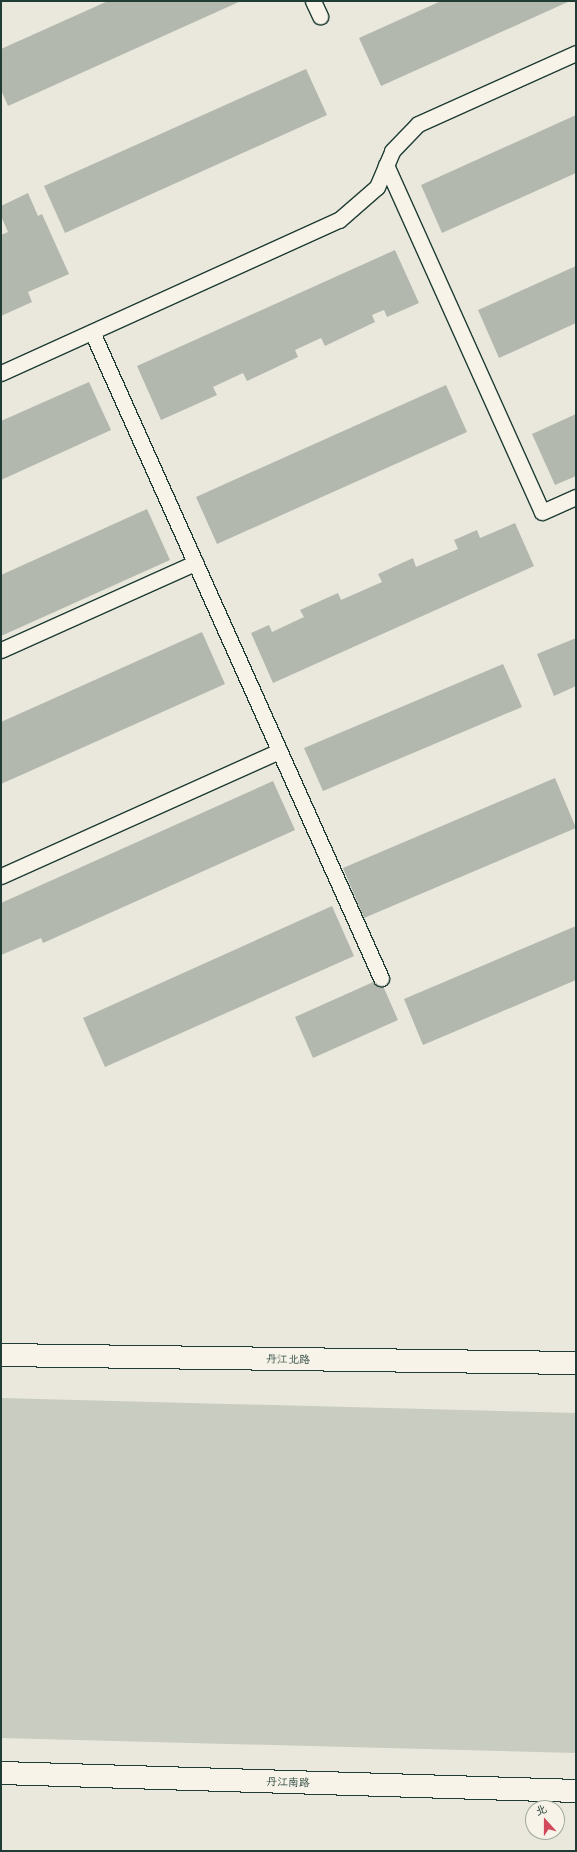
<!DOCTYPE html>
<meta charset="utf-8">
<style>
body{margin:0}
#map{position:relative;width:577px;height:1852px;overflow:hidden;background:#eae8dd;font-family:"Patrick Hand","LXGW WenKai TC",sans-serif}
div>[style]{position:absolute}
.green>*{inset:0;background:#c8ccc1}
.building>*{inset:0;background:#b2b8ae}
.roads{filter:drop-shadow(1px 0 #1f3d34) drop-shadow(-1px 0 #1f3d34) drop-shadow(0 1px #1f3d34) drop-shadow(0 -1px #1f3d34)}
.lane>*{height:15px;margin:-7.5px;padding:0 7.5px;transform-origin:7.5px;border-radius:7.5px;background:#f7f3e8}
.secondary>*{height:22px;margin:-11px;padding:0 11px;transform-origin:11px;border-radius:11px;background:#f7f3e8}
span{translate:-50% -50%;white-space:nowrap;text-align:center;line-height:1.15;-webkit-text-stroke:3.5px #f7f3e8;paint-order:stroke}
.street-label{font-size:11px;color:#1f3d34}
.frame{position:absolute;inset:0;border:2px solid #1f3d34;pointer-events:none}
.north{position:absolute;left:525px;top:1800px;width:40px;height:40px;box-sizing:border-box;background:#f7f3e8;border:1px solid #a1aaa0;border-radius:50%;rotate:339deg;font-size:11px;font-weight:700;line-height:16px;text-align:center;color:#1f3d34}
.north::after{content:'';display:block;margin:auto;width:14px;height:18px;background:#d1495b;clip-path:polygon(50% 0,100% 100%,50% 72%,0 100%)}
</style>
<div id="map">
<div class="green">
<div style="clip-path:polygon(1px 1398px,576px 1413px,576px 1753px,1px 1738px)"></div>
</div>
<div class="building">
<div style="clip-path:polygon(108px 1px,241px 1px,8px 106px,1px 90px,1px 49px)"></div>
<div style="clip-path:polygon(441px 1px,570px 1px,381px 86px,359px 38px)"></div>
<div style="clip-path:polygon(306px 69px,327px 115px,65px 233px,44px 186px)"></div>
<div style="clip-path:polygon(576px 115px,576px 173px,442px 233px,421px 185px)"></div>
<div style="clip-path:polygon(28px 193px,38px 216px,42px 214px,69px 274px,28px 292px,32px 302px,1px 316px,1px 235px,8px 232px,1px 216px,1px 206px)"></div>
<div style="clip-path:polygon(395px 250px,419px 303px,387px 317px,384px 310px,372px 315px,375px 322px,325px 346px,321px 338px,295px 350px,298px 357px,247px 381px,243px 373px,213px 387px,217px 395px,161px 420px,137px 366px)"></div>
<div style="clip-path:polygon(576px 266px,576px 323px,499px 358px,478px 310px)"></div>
<div style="clip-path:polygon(89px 382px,111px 430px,1px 480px,1px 421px)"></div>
<div style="clip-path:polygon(446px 385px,467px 432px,217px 544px,196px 497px)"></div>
<div style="clip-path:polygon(576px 414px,576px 476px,555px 485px,532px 434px)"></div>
<div style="clip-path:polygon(147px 509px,170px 560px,1px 636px,1px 575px)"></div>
<div style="clip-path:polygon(515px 523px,534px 566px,273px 683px,251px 633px,269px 625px,272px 632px,304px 617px,300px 610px,338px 593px,341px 600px,382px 582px,378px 574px,413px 558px,416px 567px,458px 549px,454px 540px,477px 530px,480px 538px)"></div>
<div style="clip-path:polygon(202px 632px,225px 684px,1px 784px,1px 722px)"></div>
<div style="clip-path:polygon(576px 638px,576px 686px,554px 696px,537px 654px)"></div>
<div style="clip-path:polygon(503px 664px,522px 707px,323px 791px,304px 748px)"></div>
<div style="clip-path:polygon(555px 778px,576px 828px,364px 918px,343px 868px)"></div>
<div style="clip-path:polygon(273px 781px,295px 830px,43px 943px,41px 938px,1px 955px,1px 903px)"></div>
<div style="clip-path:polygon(332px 906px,354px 956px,105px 1067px,83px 1018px)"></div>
<div style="clip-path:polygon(576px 926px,576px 980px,423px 1045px,404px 999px)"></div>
<div style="clip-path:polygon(380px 979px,398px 1020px,313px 1058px,295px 1017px)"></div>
</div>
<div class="roads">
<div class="lane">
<div style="left:313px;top:1px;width:17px;rotate:65deg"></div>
<div style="left:386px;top:165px;width:380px;rotate:65.8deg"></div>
<div style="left:542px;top:512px;width:37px;rotate:-24deg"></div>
<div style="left:92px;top:332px;width:708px;rotate:65.9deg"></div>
<div style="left:1px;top:373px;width:371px;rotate:-24.4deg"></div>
<div style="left:339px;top:220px;width:50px;rotate:-41deg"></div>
<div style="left:377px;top:187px;width:39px;rotate:-67deg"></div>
<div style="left:392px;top:151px;width:37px;rotate:-46deg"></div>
<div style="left:418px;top:124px;width:173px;rotate:-24.2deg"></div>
<div style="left:1px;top:650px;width:213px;rotate:-24.2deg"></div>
<div style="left:1px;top:876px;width:305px;rotate:-24.2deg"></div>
</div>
<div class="secondary">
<div style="left:1px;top:1355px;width:575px;rotate:0.8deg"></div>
<div style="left:1px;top:1773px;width:575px;rotate:1.79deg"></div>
</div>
</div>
<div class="street-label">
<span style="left:288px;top:1359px;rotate:1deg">丹江北路</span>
<span style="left:288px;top:1782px;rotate:2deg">丹江南路</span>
</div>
<div class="frame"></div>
<div class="north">北</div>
</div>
